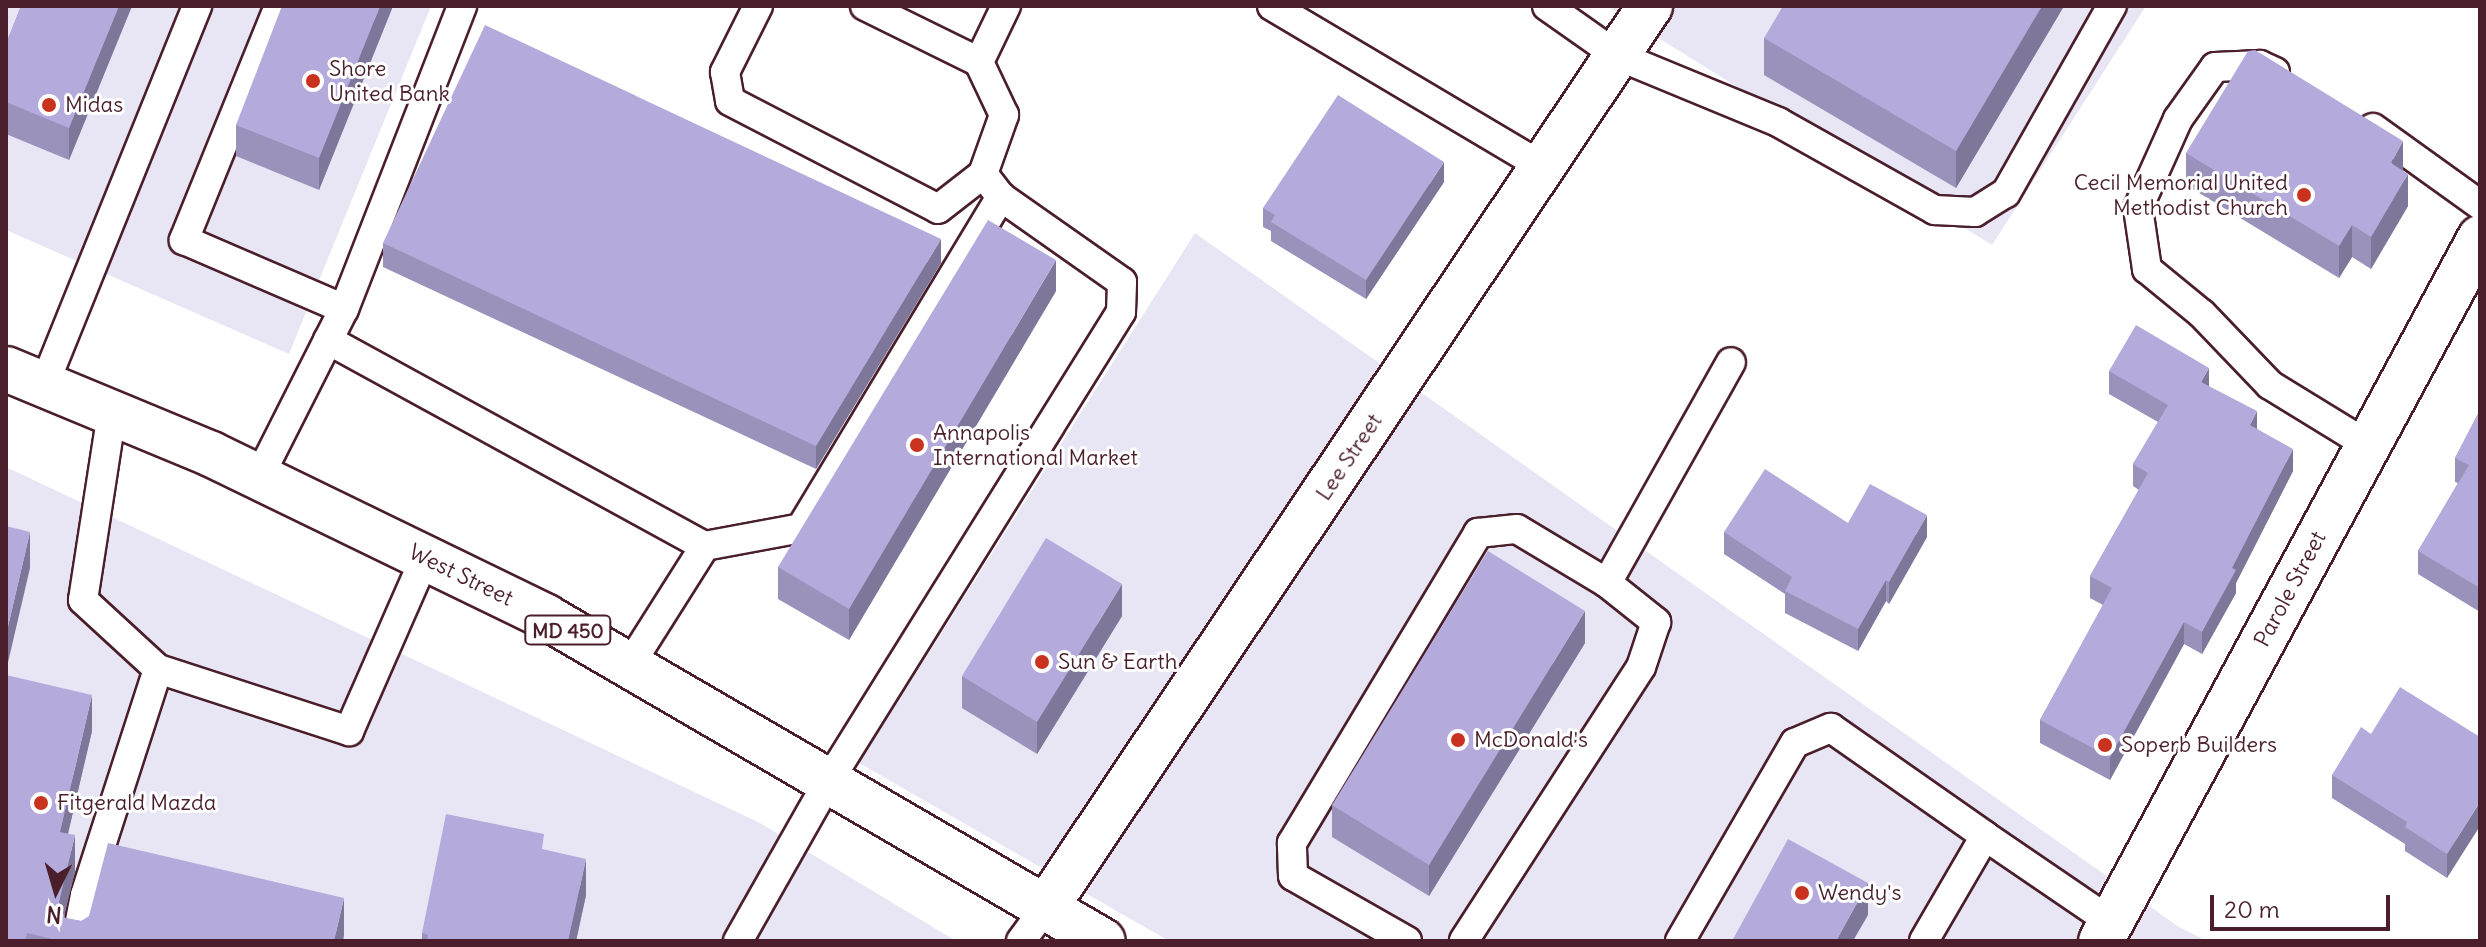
<!DOCTYPE html>
<style>
body{margin:0}
#map{position:relative;width:2486px;height:947px;overflow:hidden;background:#fff;font-family:Delius,sans-serif}
div>[style]{position:absolute}
.built>*{inset:0;background:#e8e6f4}
.roads{filter:drop-shadow(2px 0 #4a1f2b) drop-shadow(-2px 0 #4a1f2b) drop-shadow(0 2px #4a1f2b) drop-shadow(0 -2px #4a1f2b)}
.lane>*{height:28px;margin:-14px;padding:0 14px;transform-origin:14px;border-radius:14px;background:#fff}
.street>*{height:44px;margin:-22px;padding:0 22px;transform-origin:22px;border-radius:22px;background:#fff}
.primary>*{height:44px;margin:-22px;padding:0 22px;transform-origin:22px;border-radius:22px;background:#fff}
.wall>*{inset:0;background:#9b92bc}
.shaded-wall>*{inset:0;background:#7e7799}
.building>*{inset:0;background:#b4aadb}
.dots>*{width:22px;height:22px;translate:-50% -50%;box-sizing:border-box;border:4px solid #fff;border-radius:50%}
span{translate:-50% -50%;white-space:nowrap;text-align:center;line-height:1.15;-webkit-text-stroke:6px #fff;paint-order:stroke}
.shield-label span{padding:2px 6px;background:#fff;border:2px solid;border-radius:6px;-webkit-text-stroke-width:0}
.shield-label{font-size:20px;color:#4a1f2b;font-weight:700}
.poi-label{font-size:22px;color:#4a1f2b}
.left{translate:0 -50%;text-align:left}
.right{translate:-100% -50%;text-align:right}
.street-label{font-size:22px;color:#4a1f2b}
.frame{position:absolute;inset:0;border:8px solid #4a1f2b;pointer-events:none}
.north{position:absolute;left:16px;top:851px;width:80px;height:80px;-webkit-text-stroke:6px #fff;paint-order:stroke;rotate:185deg;font-size:22px;font-weight:700;line-height:32px;text-align:center;color:#4a1f2b}
.north::after{content:'';display:block;margin:auto;width:28px;height:36px;background:#4a1f2b;clip-path:polygon(50% 0,100% 100%,50% 72%,0 100%)}
.scale{position:absolute;left:2210px;top:895px;width:180px;height:36px;box-sizing:border-box;border:4px solid #4a1f2b;border-top:0;padding-left:10px;font-size:24px;line-height:28px;white-space:nowrap;color:#4a1f2b;-webkit-text-stroke:6px #fff;paint-order:stroke}
</style>
<div id="map">
<div class="built">
<div style="clip-path:polygon(6px 6px,431px 6px,289px 354px,6px 230px)"></div>
<div style="clip-path:polygon(1607px 6px,2146px 6px,1992px 245px)"></div>
<div style="clip-path:polygon(1195px 233px,2179px 927px,2207px 941px,1169px 941px,859px 763px)"></div>
<div style="clip-path:polygon(6px 467px,760px 823px,956px 941px,6px 941px)"></div>
</div>
<div class="roads">
<div class="lane">
<div style="left:279px;top:6px;width:253px;rotate:112.1deg"></div>
<div style="left:184px;top:240px;width:174px;rotate:23.3deg"></div>
<div style="left:758px;top:6px;width:74px;rotate:116.6deg"></div>
<div style="left:725px;top:72px;width:29px;rotate:80deg"></div>
<div style="left:730px;top:101px;width:234px;rotate:27.4deg"></div>
<div style="left:938px;top:209px;width:57px;rotate:-37.9deg"></div>
<div style="left:1272px;top:6px;width:315px;rotate:30.7deg"></div>
<div style="left:1547px;top:6px;width:87px;rotate:35.2deg"></div>
<div style="left:1618px;top:56px;width:173px;rotate:22.4deg"></div>
<div style="left:1778px;top:122px;width:180px;rotate:29.3deg"></div>
<div style="left:1935px;top:210px;width:40px;rotate:2.9deg"></div>
<div style="left:1975px;top:212px;width:36px;rotate:-32deg"></div>
<div style="left:2006px;top:193px;width:215px;rotate:-60.5deg"></div>
<div style="left:979px;top:62px;width:62px;rotate:-64.3deg"></div>
<div style="left:2275px;top:72px;width:17px;rotate:-155deg"></div>
<div style="left:2260px;top:65px;width:45px;rotate:177.5deg"></div>
<div style="left:2215px;top:67px;width:64px;rotate:125.4deg"></div>
<div style="left:2178px;top:119px;width:98px;rotate:114.2deg"></div>
<div style="left:2138px;top:208px;width:62px;rotate:81.6deg"></div>
<div style="left:2147px;top:269px;width:71px;rotate:39.3deg"></div>
<div style="left:2202px;top:314px;width:98px;rotate:46.2deg"></div>
<div style="left:2270px;top:385px;width:115px;rotate:31.5deg"></div>
<div style="left:2373px;top:128px;width:132px;rotate:35.7deg"></div>
<div style="left:328px;top:340px;width:430px;rotate:28.7deg"></div>
<div style="left:705px;top:546px;width:98px;rotate:-10.6deg"></div>
<div style="left:801px;top:528px;width:387px;rotate:-58.9deg"></div>
<div style="left:44px;top:385px;width:409px;rotate:-68deg"></div>
<div style="left:259px;top:477px;width:188px;rotate:-63.2deg"></div>
<div style="left:344px;top:309px;width:325px;rotate:-68.7deg"></div>
<div style="left:1607px;top:583px;width:253px;rotate:-60.7deg"></div>
<div style="left:629px;top:666px;width:142px;rotate:-57.7deg"></div>
<div style="left:158px;top:669px;width:201px;rotate:18deg"></div>
<div style="left:349px;top:731px;width:189px;rotate:-66.3deg"></div>
<div style="left:1985px;top:836px;width:153px;rotate:34.3deg"></div>
<div style="left:76px;top:941px;width:47px;rotate:-78.9deg"></div>
<div style="left:85px;top:895px;width:237px;rotate:-72.1deg"></div>
<div style="left:158px;top:669px;width:102px;rotate:-137.4deg"></div>
<div style="left:83px;top:600px;width:189px;rotate:-81.2deg"></div>
<div style="left:738px;top:941px;width:183px;rotate:-60.5deg"></div>
<div style="left:828px;top:782px;width:554px;rotate:-58.06deg"></div>
<div style="left:1121px;top:312px;width:30px;rotate:-88deg"></div>
<div style="left:1122px;top:282px;width:148px;rotate:-144.9deg"></div>
<div style="left:1001px;top:197px;width:29px;rotate:-128deg"></div>
<div style="left:983px;top:174px;width:63px;rotate:-70.4deg"></div>
<div style="left:1004px;top:115px;width:59px;rotate:-115.3deg"></div>
<div style="left:979px;top:62px;width:127px;rotate:-153.8deg"></div>
<div style="left:1021px;top:941px;width:42px;rotate:-53.7deg"></div>
<div style="left:1407px;top:941px;width:131px;rotate:-150.3deg"></div>
<div style="left:1293px;top:876px;width:33px;rotate:-92deg"></div>
<div style="left:1292px;top:843px;width:362px;rotate:-59deg"></div>
<div style="left:1478px;top:533px;width:39px;rotate:-6deg"></div>
<div style="left:1517px;top:529px;width:105px;rotate:31deg"></div>
<div style="left:1607px;top:583px;width:63px;rotate:38.5deg"></div>
<div style="left:1656px;top:622px;width:47px;rotate:108.4deg"></div>
<div style="left:1641px;top:667px;width:326px;rotate:122.9deg"></div>
<div style="left:1680px;top:941px;width:229px;rotate:-59.9deg"></div>
<div style="left:1795px;top:743px;width:39px;rotate:-23deg"></div>
<div style="left:1831px;top:728px;width:188px;rotate:35deg"></div>
<div style="left:1985px;top:836px;width:121px;rotate:120.2deg"></div>
</div>
<div class="street">
<div style="left:1046px;top:907px;width:1085px;rotate:-56.16deg"></div>
<div style="left:2101px;top:941px;width:799px;rotate:-61.67deg"></div>
</div>
<div class="primary">
<div style="left:6px;top:369px;width:222px;rotate:22.5deg"></div>
<div style="left:211px;top:454px;width:373px;rotate:25.9deg"></div>
<div style="left:546px;top:617px;width:644px;rotate:30.19deg"></div>
</div>
</div>
<div class="wall">
<div style="clip-path:polygon(21px 6px,132px 6px,69px 160px,6px 134px,6px 44px)"></div>
<div style="clip-path:polygon(393px 6px,319px 190px,236px 156px,236px 125px)"></div>
<div style="clip-path:polygon(2064px 6px,1956px 188px,1764px 75px,1764px 38px)"></div>
<div style="clip-path:polygon(2186px 153px,2403px 171px,2408px 206px,2371px 269px,2352px 257px,2339px 278px,2186px 185px)"></div>
<div style="clip-path:polygon(1444px 182px,1366px 299px,1271px 241px,1271px 231px,1263px 227px,1263px 208px)"></div>
<div style="clip-path:polygon(383px 243px,941px 263px,816px 469px,383px 267px)"></div>
<div style="clip-path:polygon(1056px 291px,849px 640px,778px 599px,778px 567px)"></div>
<div style="clip-path:polygon(2109px 371px,2209px 386px,2257px 429px,2293px 471px,2236px 583px,2236px 593px,2202px 654px,2184px 644px,2110px 780px,2040px 743px,2040px 720px,2103px 605px,2090px 598px,2090px 576px,2139px 490px,2133px 486px,2133px 464px,2158px 422px,2109px 394px)"></div>
<div style="clip-path:polygon(2480px 410px,2480px 612px,2418px 574px,2418px 551px,2458px 483px,2455px 482px,2455px 458px)"></div>
<div style="clip-path:polygon(1848px 523px,1927px 537px,1889px 604px,1886px 601px,1858px 651px,1785px 613px,1785px 594px,1724px 554px,1724px 532px)"></div>
<div style="clip-path:polygon(1122px 616px,1037px 754px,962px 708px,962px 676px)"></div>
<div style="clip-path:polygon(1585px 643px,1429px 896px,1332px 837px,1332px 805px)"></div>
<div style="clip-path:polygon(92px 731px,68px 833px,75px 871px,64px 916px,65px 918px,81px 921px,344px 934px,343px 941px,6px 941px)"></div>
<div style="clip-path:polygon(2371px 734px,2480px 737px,2447px 878px,2405px 851px,2405px 844px,2332px 798px,2332px 775px)"></div>
<div style="clip-path:polygon(544px 850px,586px 895px,576px 941px,422px 941px,422px 933px)"></div>
</div>
<div class="shaded-wall">
<div style="clip-path:polygon(119px 6px,132px 6px,69px 160px,69px 128px)"></div>
<div style="clip-path:polygon(380px 6px,393px 6px,319px 190px,319px 158px)"></div>
<div style="clip-path:polygon(2042px 6px,2064px 6px,1956px 188px,1956px 151px)"></div>
<div style="clip-path:polygon(2403px 141px,2403px 173px,2391px 163px)"></div>
<div style="clip-path:polygon(1444px 162px,1444px 182px,1366px 299px,1366px 280px)"></div>
<div style="clip-path:polygon(2408px 174px,2408px 206px,2371px 269px,2371px 237px)"></div>
<div style="clip-path:polygon(2352px 225px,2352px 257px,2339px 278px,2339px 246px)"></div>
<div style="clip-path:polygon(941px 239px,941px 263px,816px 469px,816px 446px)"></div>
<div style="clip-path:polygon(1056px 260px,1056px 291px,849px 640px,849px 609px)"></div>
<div style="clip-path:polygon(2209px 368px,2209px 390px,2201px 382px)"></div>
<div style="clip-path:polygon(2257px 411px,2257px 434px,2250px 425px)"></div>
<div style="clip-path:polygon(2293px 449px,2293px 471px,2236px 583px,2236px 593px,2202px 654px,2202px 632px,2232px 568px)"></div>
<div style="clip-path:polygon(1927px 515px,1927px 537px,1889px 604px,1889px 582px)"></div>
<div style="clip-path:polygon(30px 532px,30px 568px,6px 671px,6px 635px)"></div>
<div style="clip-path:polygon(1886px 580px,1886px 601px,1858px 651px,1858px 629px)"></div>
<div style="clip-path:polygon(1122px 584px,1122px 616px,1037px 754px,1037px 722px)"></div>
<div style="clip-path:polygon(1585px 611px,1585px 643px,1429px 896px,1429px 865px)"></div>
<div style="clip-path:polygon(2184px 622px,2184px 644px,2110px 780px,2110px 757px)"></div>
<div style="clip-path:polygon(92px 695px,92px 731px,60px 868px,60px 832px)"></div>
<div style="clip-path:polygon(2480px 802px,2480px 826px,2447px 878px,2447px 854px)"></div>
<div style="clip-path:polygon(75px 835px,75px 871px,59px 938px,59px 902px)"></div>
<div style="clip-path:polygon(586px 859px,586px 895px,576px 941px,568px 941px)"></div>
<div style="clip-path:polygon(1868px 883px,1868px 915px,1853px 941px,1836px 941px)"></div>
<div style="clip-path:polygon(344px 898px,344px 934px,343px 941px,334px 941px)"></div>
</div>
<div class="building">
<div style="clip-path:polygon(21px 6px,119px 6px,69px 128px,6px 102px,6px 44px)"></div>
<div style="clip-path:polygon(282px 6px,380px 6px,319px 158px,236px 125px)"></div>
<div style="clip-path:polygon(1783px 6px,2042px 6px,1956px 151px,1764px 38px)"></div>
<div style="clip-path:polygon(485px 25px,941px 239px,816px 446px,383px 243px)"></div>
<div style="clip-path:polygon(2255px 50px,2403px 141px,2391px 163px,2408px 174px,2371px 237px,2352px 225px,2339px 246px,2186px 153px,2248px 51px)"></div>
<div style="clip-path:polygon(1338px 95px,1444px 162px,1366px 280px,1271px 222px,1275px 215px,1263px 208px)"></div>
<div style="clip-path:polygon(988px 220px,1056px 260px,849px 609px,778px 567px)"></div>
<div style="clip-path:polygon(2136px 325px,2209px 368px,2201px 382px,2257px 411px,2250px 425px,2293px 449px,2232px 568px,2236px 570px,2202px 632px,2184px 622px,2110px 757px,2040px 720px,2112px 588px,2090px 576px,2148px 473px,2133px 464px,2168px 405px,2109px 371px)"></div>
<div style="clip-path:polygon(2480px 410px,2480px 588px,2418px 551px,2469px 465px,2455px 458px)"></div>
<div style="clip-path:polygon(1765px 469px,1848px 523px,1870px 484px,1927px 515px,1889px 582px,1886px 580px,1858px 629px,1785px 591px,1792px 577px,1724px 532px)"></div>
<div style="clip-path:polygon(6px 526px,30px 532px,6px 635px)"></div>
<div style="clip-path:polygon(1046px 538px,1122px 584px,1037px 722px,962px 676px)"></div>
<div style="clip-path:polygon(1488px 551px,1585px 611px,1429px 865px,1332px 805px)"></div>
<div style="clip-path:polygon(6px 675px,92px 695px,60px 832px,75px 835px,59px 902px,65px 918px,81px 921px,89px 916px,108px 843px,344px 898px,334px 941px,61px 941px,27px 933px,25px 941px,6px 941px)"></div>
<div style="clip-path:polygon(2400px 687px,2480px 737px,2480px 802px,2447px 854px,2405px 827px,2407px 822px,2332px 775px,2361px 727px,2371px 734px)"></div>
<div style="clip-path:polygon(446px 814px,544px 834px,542px 849px,586px 859px,568px 941px,427px 941px,428px 935px,422px 933px)"></div>
<div style="clip-path:polygon(1788px 839px,1868px 883px,1836px 941px,1732px 941px)"></div>
</div>
<div class="dots">
<div style="left:313px;top:81px;background:#c8321e"></div>
<div style="left:49px;top:105px;background:#c8321e"></div>
<div style="left:2304px;top:195px;background:#c8321e"></div>
<div style="left:917px;top:445px;background:#c8321e"></div>
<div style="left:1042px;top:662px;background:#c8321e"></div>
<div style="left:1458px;top:740px;background:#c8321e"></div>
<div style="left:2105px;top:745px;background:#c8321e"></div>
<div style="left:41px;top:803px;background:#c8321e"></div>
<div style="left:1802px;top:893px;background:#c8321e"></div>
</div>
<div class="shield-label">
<span style="left:568px;top:630px">MD 450</span>
</div>
<div class="poi-label">
<span class="left" style="left:329px;top:81px">Shore<br>United Bank</span>
<span class="left" style="left:65px;top:105px">Midas</span>
<span class="right" style="left:2288px;top:195px">Cecil Memorial United<br>Methodist Church</span>
<span class="left" style="left:933px;top:445px">Annapolis<br>International Market</span>
<span class="left" style="left:1058px;top:662px">Sun &amp; Earth</span>
<span class="left" style="left:1474px;top:740px">McDonald's</span>
<span class="left" style="left:2121px;top:745px">Soperb Builders</span>
<span class="left" style="left:57px;top:803px">Fitgerald Mazda</span>
<span class="left" style="left:1818px;top:893px">Wendy's</span>
</div>
<div class="street-label">
<span style="left:1349px;top:457px;rotate:-56deg">Lee Street</span>
<span style="left:461px;top:575px;rotate:26deg">West Street</span>
<span style="left:2290px;top:589px;rotate:-62deg">Parole Street</span>
</div>
<div class="frame"></div>
<div class="north">N</div>
<div class="scale">20 m</div>
</div>
